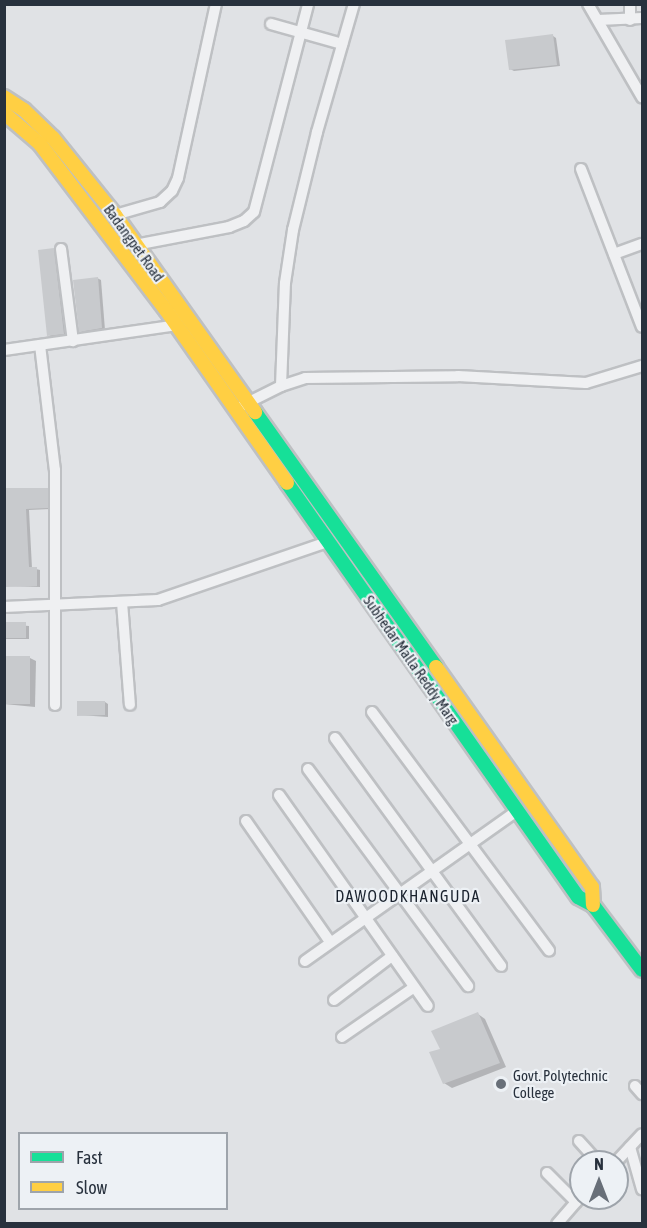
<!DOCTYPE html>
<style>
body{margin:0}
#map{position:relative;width:647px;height:1228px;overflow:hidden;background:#e0e2e5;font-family:"Asap Condensed",sans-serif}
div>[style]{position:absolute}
.shadow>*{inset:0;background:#0003}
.building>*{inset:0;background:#c8cacd}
.roads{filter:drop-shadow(2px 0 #bec0c3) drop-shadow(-2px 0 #bec0c3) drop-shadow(0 2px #bec0c3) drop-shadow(0 -2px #bec0c3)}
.street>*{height:10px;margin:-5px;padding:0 5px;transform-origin:5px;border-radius:5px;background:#eff0f2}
.fast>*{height:14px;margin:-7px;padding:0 7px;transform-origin:7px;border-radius:7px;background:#16e098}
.slow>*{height:14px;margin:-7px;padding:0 7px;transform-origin:7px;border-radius:7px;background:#ffcf43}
.dots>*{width:16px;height:16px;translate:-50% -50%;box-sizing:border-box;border:3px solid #edf1f5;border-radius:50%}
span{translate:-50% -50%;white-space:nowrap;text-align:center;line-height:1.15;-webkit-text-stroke:4.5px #edf1f5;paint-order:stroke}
.street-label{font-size:15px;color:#28313d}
.poi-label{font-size:15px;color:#28313d}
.left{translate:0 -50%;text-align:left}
.neighbourhood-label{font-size:16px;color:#1a222e;letter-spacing:1.5px}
.frame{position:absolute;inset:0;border:6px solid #28313d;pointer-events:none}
.legend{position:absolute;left:18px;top:1132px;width:210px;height:78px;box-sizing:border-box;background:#edf1f5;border:2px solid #9ea4ab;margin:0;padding:8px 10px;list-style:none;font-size:18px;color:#28313d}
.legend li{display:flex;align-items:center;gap:12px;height:30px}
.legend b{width:30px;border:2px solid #9ea4ab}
.north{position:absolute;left:569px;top:1150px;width:60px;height:60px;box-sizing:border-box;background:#edf1f5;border:2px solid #9ea4ab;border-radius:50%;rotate:0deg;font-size:16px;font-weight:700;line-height:24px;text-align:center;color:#28313d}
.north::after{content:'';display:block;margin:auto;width:21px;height:27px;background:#686f78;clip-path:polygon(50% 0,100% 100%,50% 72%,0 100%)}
</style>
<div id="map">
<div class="shadow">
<div style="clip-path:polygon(553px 36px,556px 38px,560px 66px,514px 71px,510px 69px)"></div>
<div style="clip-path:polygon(53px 249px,59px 252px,69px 336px,54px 338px,49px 335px)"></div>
<div style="clip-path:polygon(97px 278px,101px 280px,105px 330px,84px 333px,81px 331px)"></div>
<div style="clip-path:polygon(4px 489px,50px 491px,50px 509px,29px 510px,32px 568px,40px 570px,40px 587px,8px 586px)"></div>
<div style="clip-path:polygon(4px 624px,29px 626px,29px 639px,4px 639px)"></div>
<div style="clip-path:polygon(4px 657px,30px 658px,36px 661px,35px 707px,4px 704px)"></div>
<div style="clip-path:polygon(105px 702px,108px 704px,108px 717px,79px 715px)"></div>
<div style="clip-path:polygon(478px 1014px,485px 1019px,506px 1067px,452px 1088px,444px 1083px,442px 1050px)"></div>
</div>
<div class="building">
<div style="clip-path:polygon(553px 34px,557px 65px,509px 70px,505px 40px)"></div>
<div style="clip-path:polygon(54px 248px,64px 334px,47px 336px,38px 250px)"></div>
<div style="clip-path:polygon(98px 277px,102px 328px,79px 332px,73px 280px)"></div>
<div style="clip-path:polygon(4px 488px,48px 488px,48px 508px,26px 509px,29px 567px,37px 567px,37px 586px,6px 587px)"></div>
<div style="clip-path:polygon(4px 622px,26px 622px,26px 638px,4px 638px)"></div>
<div style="clip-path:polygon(4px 656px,30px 656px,30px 704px,4px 704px)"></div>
<div style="clip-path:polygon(77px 701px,105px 701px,105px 715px,77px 716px)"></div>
<div style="clip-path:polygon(478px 1012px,500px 1063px,443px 1084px,429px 1052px,440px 1049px,431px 1031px)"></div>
</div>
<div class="roads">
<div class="street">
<div style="left:588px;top:4px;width:108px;rotate:59.9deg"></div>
<div style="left:630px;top:4px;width:16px;rotate:90deg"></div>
<div style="left:598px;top:20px;width:44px;rotate:-2.6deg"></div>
<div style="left:271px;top:24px;width:74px;rotate:15.7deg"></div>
<div style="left:581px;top:169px;width:169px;rotate:68.9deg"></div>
<div style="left:115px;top:215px;width:47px;rotate:-16.1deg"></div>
<div style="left:160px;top:202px;width:16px;rotate:-43deg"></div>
<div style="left:172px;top:191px;width:14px;rotate:-65deg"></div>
<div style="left:178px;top:178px;width:178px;rotate:-77.7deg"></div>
<div style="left:135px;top:245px;width:96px;rotate:-10.8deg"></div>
<div style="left:229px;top:227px;width:16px;rotate:-22deg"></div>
<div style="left:244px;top:221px;width:13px;rotate:-42deg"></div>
<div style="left:254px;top:212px;width:215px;rotate:-75.4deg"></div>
<div style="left:61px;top:249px;width:93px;rotate:82.6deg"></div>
<div style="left:614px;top:254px;width:30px;rotate:-20deg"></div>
<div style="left:40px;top:345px;width:126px;rotate:83.2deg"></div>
<div style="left:55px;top:470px;width:235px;rotate:90deg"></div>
<div style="left:4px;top:350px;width:175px;rotate:-8.2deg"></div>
<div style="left:281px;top:386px;width:103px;rotate:-87.8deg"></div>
<div style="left:285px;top:283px;width:54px;rotate:-81.4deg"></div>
<div style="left:293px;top:230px;width:101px;rotate:-76.2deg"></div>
<div style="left:317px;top:132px;width:133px;rotate:-73.9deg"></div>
<div style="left:243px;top:405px;width:42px;rotate:-26.6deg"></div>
<div style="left:281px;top:386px;width:25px;rotate:-18deg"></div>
<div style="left:305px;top:378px;width:153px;rotate:-0.7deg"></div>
<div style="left:458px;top:376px;width:128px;rotate:3.1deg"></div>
<div style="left:586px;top:383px;width:59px;rotate:-16.9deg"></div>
<div style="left:122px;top:602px;width:103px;rotate:85.6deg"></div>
<div style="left:4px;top:607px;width:154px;rotate:-2.6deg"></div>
<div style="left:158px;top:600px;width:179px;rotate:-18.9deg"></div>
<div style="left:372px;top:712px;width:297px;rotate:53.4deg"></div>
<div style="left:335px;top:738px;width:282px;rotate:53.9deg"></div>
<div style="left:308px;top:769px;width:270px;rotate:53.6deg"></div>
<div style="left:279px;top:795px;width:258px;rotate:54.8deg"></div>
<div style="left:246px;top:821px;width:147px;rotate:55.2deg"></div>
<div style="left:305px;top:961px;width:261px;rotate:-35.3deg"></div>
<div style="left:334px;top:1000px;width:73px;rotate:-37.2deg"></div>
<div style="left:342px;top:1037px;width:86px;rotate:-34.6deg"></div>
<div style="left:635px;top:1086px;width:11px;rotate:49deg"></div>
<div style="left:579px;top:1141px;width:28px;rotate:48deg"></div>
<div style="left:630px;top:1147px;width:44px;rotate:74.1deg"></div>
<div style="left:616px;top:1162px;width:38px;rotate:-47deg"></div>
<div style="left:547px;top:1173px;width:41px;rotate:45deg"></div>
<div style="left:557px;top:1224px;width:37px;rotate:-49deg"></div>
</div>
<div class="fast">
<div style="left:255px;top:412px;width:313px;rotate:54.6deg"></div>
<div style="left:287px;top:483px;width:506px;rotate:54.9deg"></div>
<div style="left:578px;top:897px;width:17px;rotate:28deg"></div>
<div style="left:593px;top:905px;width:81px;rotate:53deg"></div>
</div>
<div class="slow">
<div style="left:4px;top:97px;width:24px;rotate:33deg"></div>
<div style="left:24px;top:110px;width:40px;rotate:44deg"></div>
<div style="left:53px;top:138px;width:99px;rotate:51.2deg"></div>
<div style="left:115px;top:215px;width:242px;rotate:54.6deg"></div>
<div style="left:4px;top:113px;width:48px;rotate:40.7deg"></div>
<div style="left:40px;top:144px;width:208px;rotate:52.8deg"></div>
<div style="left:166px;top:310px;width:211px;rotate:55deg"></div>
<div style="left:436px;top:667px;width:270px;rotate:54.7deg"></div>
<div style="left:592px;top:887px;width:18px;rotate:87deg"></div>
</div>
</div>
<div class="dots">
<div style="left:501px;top:1084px;background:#686f78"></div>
</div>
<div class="street-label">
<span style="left:134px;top:243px;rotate:54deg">Badangpet Road</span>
<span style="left:411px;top:660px;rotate:55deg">Subhedar Malla Reddy Marg</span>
</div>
<div class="poi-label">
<span class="left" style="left:513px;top:1084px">Govt. Polytechnic<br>College</span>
</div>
<div class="neighbourhood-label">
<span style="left:408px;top:896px">DAWOODKHANGUDA</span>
</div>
<div class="frame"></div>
<ul class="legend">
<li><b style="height:8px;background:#16e098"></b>Fast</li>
<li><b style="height:8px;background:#ffcf43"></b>Slow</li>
</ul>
<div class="north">N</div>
</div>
